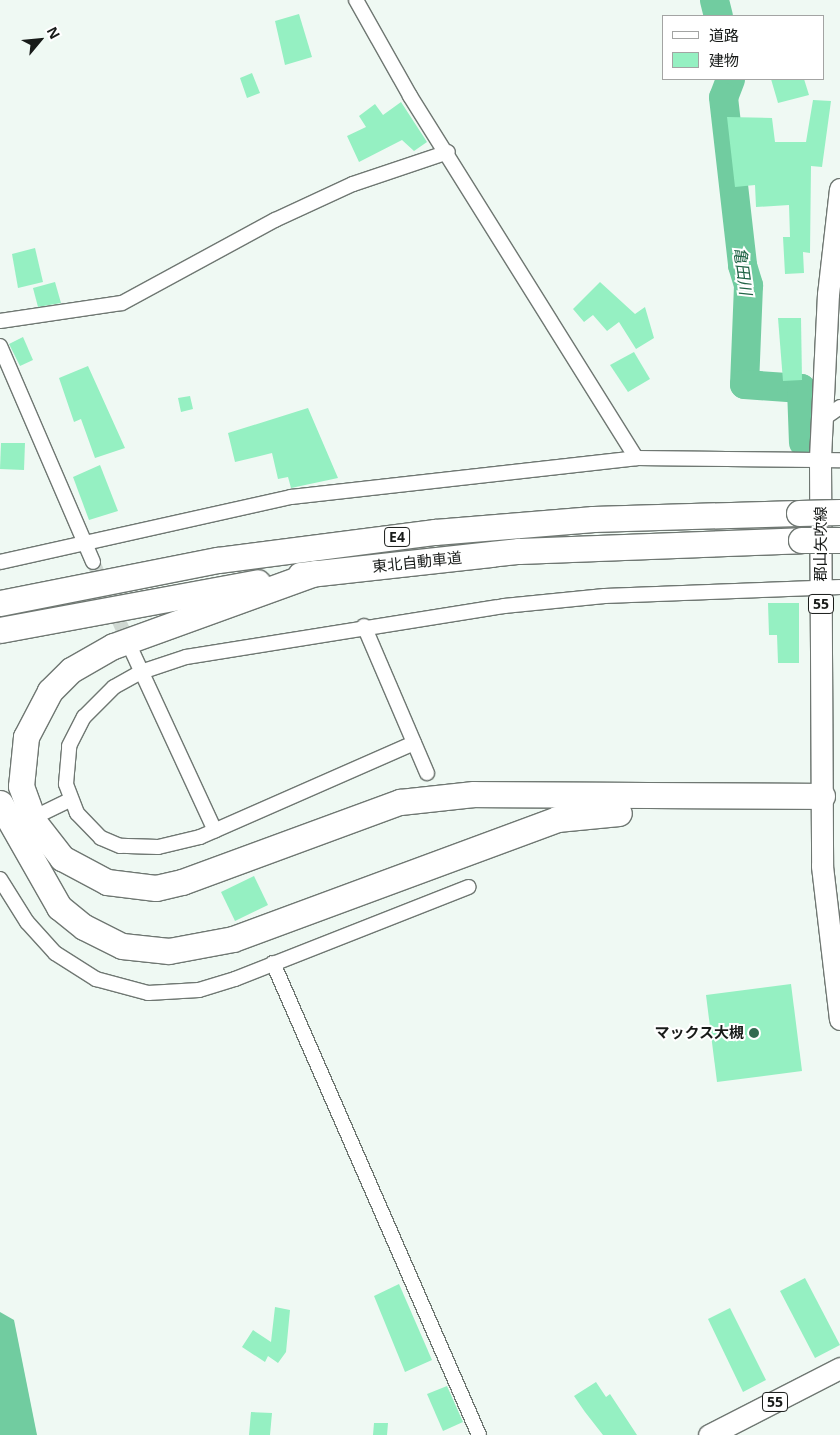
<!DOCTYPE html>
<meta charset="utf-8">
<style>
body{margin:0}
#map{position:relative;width:840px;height:1435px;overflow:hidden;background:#eff9f3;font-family:"Open Sans","Noto Sans JP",sans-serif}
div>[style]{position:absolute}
.water>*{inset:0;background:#71cca0}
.river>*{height:29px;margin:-14.5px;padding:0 14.5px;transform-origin:14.5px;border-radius:14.5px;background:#71cca0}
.building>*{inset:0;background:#95f0c2}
.minor-tunnel>*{height:14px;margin-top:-7px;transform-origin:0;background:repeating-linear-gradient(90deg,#cfd8d2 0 14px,transparent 0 21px)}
.roads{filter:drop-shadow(1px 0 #6f7772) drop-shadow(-1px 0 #6f7772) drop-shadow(0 1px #6f7772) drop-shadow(0 -1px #6f7772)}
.minor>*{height:14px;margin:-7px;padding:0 7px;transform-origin:7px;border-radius:7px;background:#fff}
.primary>*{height:21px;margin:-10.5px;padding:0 10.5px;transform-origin:10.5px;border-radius:10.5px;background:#fff}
.motorway>*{height:25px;margin:-12.5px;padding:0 12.5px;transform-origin:12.5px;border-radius:12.5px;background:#fff}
.bridges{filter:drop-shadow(1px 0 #6f7772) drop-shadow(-1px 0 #6f7772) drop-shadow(0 1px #6f7772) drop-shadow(0 -1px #6f7772)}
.motorway-bridge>*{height:25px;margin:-12.5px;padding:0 12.5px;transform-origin:12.5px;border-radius:12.5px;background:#fff}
.dots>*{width:14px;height:14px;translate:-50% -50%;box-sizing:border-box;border:2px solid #fff;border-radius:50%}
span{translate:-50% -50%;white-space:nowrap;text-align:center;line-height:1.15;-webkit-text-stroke:4px #fff;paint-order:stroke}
.shield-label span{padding:1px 4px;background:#fff;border:1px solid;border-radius:4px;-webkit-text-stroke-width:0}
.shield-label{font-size:14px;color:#181b19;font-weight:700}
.street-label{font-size:15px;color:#181b19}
.poi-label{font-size:15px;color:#181b19;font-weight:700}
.right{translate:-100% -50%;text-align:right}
.water-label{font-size:16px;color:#1f6345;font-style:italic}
.legend{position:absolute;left:662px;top:15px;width:162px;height:65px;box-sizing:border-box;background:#fff;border:1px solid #a3a4a3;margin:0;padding:6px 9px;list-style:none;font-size:15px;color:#181b19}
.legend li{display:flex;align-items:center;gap:10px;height:25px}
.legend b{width:25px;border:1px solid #a3a4a3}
.north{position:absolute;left:15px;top:15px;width:50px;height:50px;-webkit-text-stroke:4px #fff;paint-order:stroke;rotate:62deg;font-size:14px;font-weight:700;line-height:20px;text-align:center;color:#181b19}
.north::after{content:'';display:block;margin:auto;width:18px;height:22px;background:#181b19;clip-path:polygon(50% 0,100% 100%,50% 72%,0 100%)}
</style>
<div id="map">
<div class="water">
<div style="clip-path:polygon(0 1312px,14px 1320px,37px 1435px,0 1435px)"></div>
</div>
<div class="river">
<div style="left:714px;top:0;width:16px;rotate:76deg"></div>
<div style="left:730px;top:79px;width:19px;rotate:111deg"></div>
<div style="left:723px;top:97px;width:169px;rotate:83.5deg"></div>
<div style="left:742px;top:265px;width:21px;rotate:73deg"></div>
<div style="left:748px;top:285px;width:99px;rotate:92.3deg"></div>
<div style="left:744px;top:384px;width:57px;rotate:4deg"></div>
<div style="left:801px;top:388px;width:54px;rotate:87.9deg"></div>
</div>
<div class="building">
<div style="clip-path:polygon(299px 14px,312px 57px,285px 65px,275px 21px)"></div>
<div style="clip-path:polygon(252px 73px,260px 93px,247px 98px,240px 78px)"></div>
<div style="clip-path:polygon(771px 79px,804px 79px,809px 95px,778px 103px)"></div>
<div style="clip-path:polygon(813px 100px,831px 101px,822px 167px,811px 166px,810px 253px,803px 252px,804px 273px,785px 274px,783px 237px,790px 237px,789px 205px,756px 207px,755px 185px,735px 187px,727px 117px,772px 118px,775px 142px,806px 142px)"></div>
<div style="clip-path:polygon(401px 102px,427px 142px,414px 151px,402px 140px,359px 162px,347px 136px,366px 127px,359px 116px,375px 104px,383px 115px)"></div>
<div style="clip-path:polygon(35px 248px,43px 282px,18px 288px,12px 254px)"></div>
<div style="clip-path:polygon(55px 282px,61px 303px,38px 307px,33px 288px)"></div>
<div style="clip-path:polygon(600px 282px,635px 314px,645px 307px,654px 338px,636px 349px,619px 322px,607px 331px,593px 315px,584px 322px,573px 309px)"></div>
<div style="clip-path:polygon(778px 318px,801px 318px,802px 380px,783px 381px)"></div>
<div style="clip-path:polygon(23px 337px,33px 360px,20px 366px,9px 344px)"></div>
<div style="clip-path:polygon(634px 352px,650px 379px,628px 392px,610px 365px)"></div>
<div style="clip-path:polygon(88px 366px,125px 448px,95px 458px,81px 419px,74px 422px,59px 378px)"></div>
<div style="clip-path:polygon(190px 396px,193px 409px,181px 412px,178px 398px)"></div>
<div style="clip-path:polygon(308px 408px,338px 478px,291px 488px,288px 477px,278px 479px,272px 453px,235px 462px,228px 433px)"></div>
<div style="clip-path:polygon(1px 443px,25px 443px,24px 470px,0 469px)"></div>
<div style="clip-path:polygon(100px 465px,118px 511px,89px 520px,73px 477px)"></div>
<div style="clip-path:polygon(768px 603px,799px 603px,799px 663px,778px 663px,777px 635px,769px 635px)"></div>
<div style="clip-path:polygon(254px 876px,268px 905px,235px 921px,221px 892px)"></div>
<div style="clip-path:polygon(791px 984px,802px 1071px,717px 1082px,706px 995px)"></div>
<div style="clip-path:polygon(805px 1278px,840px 1345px,815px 1358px,780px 1291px)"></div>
<div style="clip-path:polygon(399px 1284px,432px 1360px,405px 1372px,374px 1296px)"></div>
<div style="clip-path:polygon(275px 1307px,290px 1310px,286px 1352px,278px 1363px,268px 1356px,265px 1362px,242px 1347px,253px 1330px,271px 1342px)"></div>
<div style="clip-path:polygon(730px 1308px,766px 1380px,743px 1392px,708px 1319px)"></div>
<div style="clip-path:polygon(596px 1382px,606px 1397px,610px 1394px,637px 1435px,603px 1435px,585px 1412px,574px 1396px)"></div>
<div style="clip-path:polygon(447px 1386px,463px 1422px,443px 1431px,427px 1394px)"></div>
<div style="clip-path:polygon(251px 1412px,272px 1413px,270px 1435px,249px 1435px)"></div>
<div style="clip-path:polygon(374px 1423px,388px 1423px,387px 1435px,373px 1435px)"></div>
</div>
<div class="minor-tunnel">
<div style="left:93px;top:562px;width:92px;rotate:66.2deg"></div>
</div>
<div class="roads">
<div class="minor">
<div style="left:356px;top:0;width:110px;rotate:60.6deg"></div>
<div style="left:410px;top:96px;width:427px;rotate:58deg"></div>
<div style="left:0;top:321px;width:123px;rotate:-8.4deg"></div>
<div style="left:122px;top:303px;width:174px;rotate:-28.5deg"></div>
<div style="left:275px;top:220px;width:86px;rotate:-24.8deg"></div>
<div style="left:353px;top:184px;width:100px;rotate:-18.6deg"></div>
<div style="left:0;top:346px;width:235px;rotate:66.7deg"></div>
<div style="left:823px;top:419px;width:21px;rotate:-35deg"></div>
<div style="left:0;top:562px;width:298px;rotate:-12.6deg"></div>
<div style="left:291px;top:497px;width:347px;rotate:-6.4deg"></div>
<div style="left:636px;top:458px;width:204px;rotate:0.6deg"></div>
<div style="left:364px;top:626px;width:160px;rotate:66.8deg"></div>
<div style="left:131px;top:649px;width:200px;rotate:65.2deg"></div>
<div style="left:414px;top:743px;width:234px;rotate:156.3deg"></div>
<div style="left:200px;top:837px;width:43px;rotate:166.6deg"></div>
<div style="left:158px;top:847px;width:38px;rotate:-178deg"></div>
<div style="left:120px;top:846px;width:21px;rotate:-157deg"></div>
<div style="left:101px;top:838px;width:35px;rotate:-134deg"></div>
<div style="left:77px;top:813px;width:31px;rotate:-111deg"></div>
<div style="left:66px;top:784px;width:38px;rotate:-85deg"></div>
<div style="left:69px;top:746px;width:33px;rotate:-63deg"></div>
<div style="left:84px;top:717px;width:42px;rotate:-45deg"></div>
<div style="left:114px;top:687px;width:31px;rotate:-29deg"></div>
<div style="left:141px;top:672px;width:47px;rotate:-18.4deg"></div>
<div style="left:186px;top:657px;width:322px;rotate:-9.1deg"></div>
<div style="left:504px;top:606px;width:101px;rotate:-5.7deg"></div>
<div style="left:605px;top:596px;width:235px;rotate:-2.2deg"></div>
<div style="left:41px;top:814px;width:32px;rotate:-26deg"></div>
<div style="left:0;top:879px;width:51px;rotate:57.9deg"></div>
<div style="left:27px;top:922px;width:42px;rotate:47.9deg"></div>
<div style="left:55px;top:953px;width:49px;rotate:32.4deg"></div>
<div style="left:96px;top:979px;width:54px;rotate:15.1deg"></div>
<div style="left:148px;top:993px;width:51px;rotate:-3.4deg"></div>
<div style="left:199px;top:990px;width:38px;rotate:-17deg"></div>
<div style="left:235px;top:979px;width:251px;rotate:-21.5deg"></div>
<div style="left:273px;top:963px;width:515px;rotate:66.42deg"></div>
</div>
<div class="primary">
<div style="left:840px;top:189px;width:106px;rotate:96.5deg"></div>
<div style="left:828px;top:294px;width:166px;rotate:92.8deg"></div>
<div style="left:820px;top:460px;width:406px;rotate:89.7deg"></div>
<div style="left:822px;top:866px;width:154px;rotate:83.3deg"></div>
<div style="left:709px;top:1435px;width:147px;rotate:-27.1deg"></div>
</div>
<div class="motorway">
<div style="left:315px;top:573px;width:215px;rotate:160.1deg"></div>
<div style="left:113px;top:646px;width:48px;rotate:150.3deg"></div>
<div style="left:71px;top:670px;width:30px;rotate:135deg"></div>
<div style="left:50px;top:691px;width:52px;rotate:117.6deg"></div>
<div style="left:26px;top:737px;width:49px;rotate:95.8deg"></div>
<div style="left:21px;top:786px;width:38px;rotate:70deg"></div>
<div style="left:34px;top:822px;width:46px;rotate:52.1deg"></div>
<div style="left:62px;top:858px;width:51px;rotate:28.1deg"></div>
<div style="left:107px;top:882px;width:49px;rotate:7deg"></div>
<div style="left:156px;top:888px;width:27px;rotate:-13deg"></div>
<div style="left:182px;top:882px;width:232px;rotate:-20.2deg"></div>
<div style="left:400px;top:802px;width:74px;rotate:-6.2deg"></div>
<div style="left:474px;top:794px;width:348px;rotate:0.3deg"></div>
<div style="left:300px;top:575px;width:220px;rotate:-6.3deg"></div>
<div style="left:519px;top:551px;width:282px;rotate:-2.2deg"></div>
<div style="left:0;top:603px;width:222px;rotate:-11.2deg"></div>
<div style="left:218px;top:560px;width:219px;rotate:-7.4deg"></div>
<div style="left:435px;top:532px;width:159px;rotate:-4.7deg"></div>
<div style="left:593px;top:519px;width:206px;rotate:-1.7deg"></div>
<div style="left:0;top:630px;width:262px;rotate:-10.5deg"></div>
<div style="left:0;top:803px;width:120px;rotate:60.4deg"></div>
<div style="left:59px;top:907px;width:32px;rotate:39deg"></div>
<div style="left:84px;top:927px;width:42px;rotate:26.6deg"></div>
<div style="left:122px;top:946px;width:47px;rotate:6.1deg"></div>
<div style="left:169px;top:951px;width:65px;rotate:-10.6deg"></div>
<div style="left:233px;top:939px;width:346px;rotate:-20.3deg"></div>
<div style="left:557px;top:819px;width:62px;rotate:-5.5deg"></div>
</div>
</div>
<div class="bridges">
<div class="motorway-bridge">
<div style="left:799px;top:513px;width:41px;rotate:-1.4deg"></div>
<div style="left:801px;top:540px;width:39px"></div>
</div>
</div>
<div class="dots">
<div style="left:754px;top:1033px;background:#336a50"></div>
</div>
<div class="shield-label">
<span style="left:397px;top:537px">E4</span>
<span style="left:821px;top:604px">55</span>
<span style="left:775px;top:1402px">55</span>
</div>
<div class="street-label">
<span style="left:821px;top:544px;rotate:-90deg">郡山矢吹線</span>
<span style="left:417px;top:562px;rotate:-6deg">東北自動車道</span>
</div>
<div class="poi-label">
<span class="right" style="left:744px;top:1033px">マックス大槻</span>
</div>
<div class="water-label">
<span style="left:743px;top:271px;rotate:82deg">亀田川</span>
</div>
<ul class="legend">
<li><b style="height:6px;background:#fff"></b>道路</li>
<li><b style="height:14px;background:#95f0c2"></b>建物</li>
</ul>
<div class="north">N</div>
</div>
